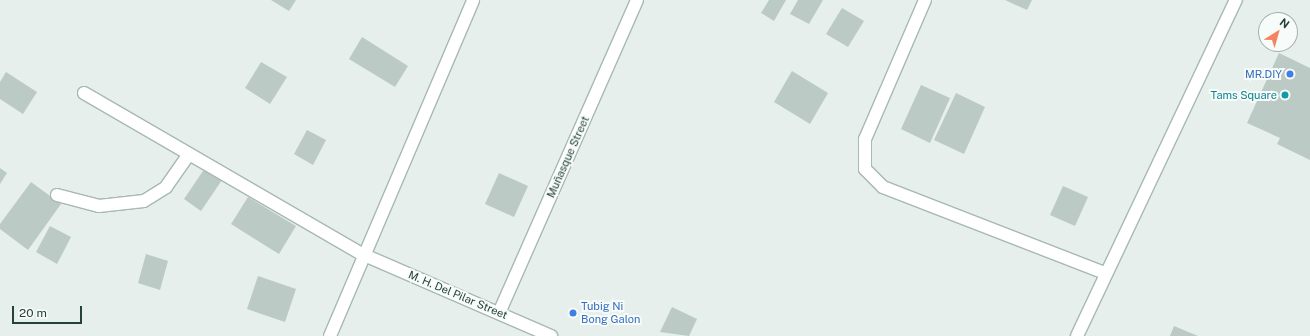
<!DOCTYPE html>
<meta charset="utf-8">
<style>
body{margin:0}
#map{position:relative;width:1310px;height:336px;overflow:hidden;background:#e6efeb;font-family:"Public Sans",sans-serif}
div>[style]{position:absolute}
.building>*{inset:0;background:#bbcac4}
.roads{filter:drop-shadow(1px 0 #a8b8b2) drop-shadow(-1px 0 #a8b8b2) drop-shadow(0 1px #a8b8b2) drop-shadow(0 -1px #a8b8b2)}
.minor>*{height:12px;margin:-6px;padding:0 6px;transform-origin:6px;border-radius:6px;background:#fff}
.dots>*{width:11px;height:11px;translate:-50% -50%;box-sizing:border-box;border:2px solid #f7fbf9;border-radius:50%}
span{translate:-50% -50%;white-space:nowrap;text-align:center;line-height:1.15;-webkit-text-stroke:4px #f7fbf9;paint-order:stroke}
.shop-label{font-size:11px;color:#366cbe}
.right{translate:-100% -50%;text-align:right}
.left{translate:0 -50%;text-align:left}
.culture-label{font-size:11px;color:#0d838f}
.street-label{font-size:11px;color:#24423a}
.north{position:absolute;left:1258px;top:12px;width:40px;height:40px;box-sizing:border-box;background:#f7fbf9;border:1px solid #a3b1ad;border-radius:50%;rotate:37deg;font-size:11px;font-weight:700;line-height:16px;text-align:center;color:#24423a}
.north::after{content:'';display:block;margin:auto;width:14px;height:18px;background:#f4845f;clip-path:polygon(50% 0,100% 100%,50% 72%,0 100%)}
.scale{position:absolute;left:12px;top:306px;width:70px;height:18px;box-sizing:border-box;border:2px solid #24423a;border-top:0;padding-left:5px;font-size:12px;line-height:14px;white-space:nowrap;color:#24423a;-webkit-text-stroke:3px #f7fbf9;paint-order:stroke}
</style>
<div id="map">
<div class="building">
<div style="clip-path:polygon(271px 0,296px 0,289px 11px)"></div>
<div style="clip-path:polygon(769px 0,786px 0,774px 21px,761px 13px)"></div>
<div style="clip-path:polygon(798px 0,823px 0,809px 24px,790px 14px)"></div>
<div style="clip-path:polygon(1005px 0,1032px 0,1027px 10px)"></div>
<div style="clip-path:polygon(842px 8px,864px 21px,848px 47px,826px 34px)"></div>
<div style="clip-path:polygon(362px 37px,408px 66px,395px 87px,349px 59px)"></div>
<div style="clip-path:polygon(1279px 53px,1310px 68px,1310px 160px,1277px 144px,1280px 138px,1247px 123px)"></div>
<div style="clip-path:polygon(261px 62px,287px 77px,270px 104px,245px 88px)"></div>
<div style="clip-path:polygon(792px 71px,828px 93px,810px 124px,774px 102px)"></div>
<div style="clip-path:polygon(6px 72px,37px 92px,23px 114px,0 99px,0 82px)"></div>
<div style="clip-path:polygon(921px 85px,950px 98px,930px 143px,901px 129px)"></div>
<div style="clip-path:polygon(956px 93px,985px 107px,964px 154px,934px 140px)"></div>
<div style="clip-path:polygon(307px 130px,326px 140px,313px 165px,294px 154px)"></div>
<div style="clip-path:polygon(0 168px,7px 173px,0 184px)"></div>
<div style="clip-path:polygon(205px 168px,222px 180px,201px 211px,184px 199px)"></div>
<div style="clip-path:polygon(499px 173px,528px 186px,514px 217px,485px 204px)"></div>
<div style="clip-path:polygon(31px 182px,61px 204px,28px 250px,0 229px,0 224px)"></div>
<div style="clip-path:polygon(1063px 186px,1088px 197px,1075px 226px,1050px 215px)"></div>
<div style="clip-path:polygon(248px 197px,296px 226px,279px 254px,231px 224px)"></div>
<div style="clip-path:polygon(50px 226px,71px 237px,57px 264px,36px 252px)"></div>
<div style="clip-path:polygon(146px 254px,168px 261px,160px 290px,138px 283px)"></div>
<div style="clip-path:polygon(258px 276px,296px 289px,285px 322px,247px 309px)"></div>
<div style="clip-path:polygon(672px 307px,697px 319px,689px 336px,660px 332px)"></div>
<div style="clip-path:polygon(1174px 326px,1198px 336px,1170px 336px)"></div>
</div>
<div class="roads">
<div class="minor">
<div style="left:925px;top:0;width:151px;rotate:113.3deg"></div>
<div style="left:865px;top:139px;width:30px;rotate:90deg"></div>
<div style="left:865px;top:169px;width:25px;rotate:45deg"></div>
<div style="left:883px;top:187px;width:238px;rotate:21.2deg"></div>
<div style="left:84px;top:93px;width:323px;rotate:30.1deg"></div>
<div style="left:364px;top:255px;width:204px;rotate:23.4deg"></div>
<div style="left:57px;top:195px;width:43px;rotate:14.7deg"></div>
<div style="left:99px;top:206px;width:45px;rotate:-6.3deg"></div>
<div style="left:144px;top:201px;width:26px;rotate:-32deg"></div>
<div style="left:166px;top:187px;width:40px;rotate:-55.1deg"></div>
<div style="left:499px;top:313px;width:342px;rotate:-66.2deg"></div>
<div style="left:330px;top:336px;width:365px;rotate:-66.9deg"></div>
<div style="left:1077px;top:336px;width:372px;rotate:-64.7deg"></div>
</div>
</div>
<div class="dots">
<div style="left:1290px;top:74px;background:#3f7fe0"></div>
<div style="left:1285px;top:95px;background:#0f9aa8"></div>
<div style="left:573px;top:313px;background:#3f7fe0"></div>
</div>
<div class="shop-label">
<span class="right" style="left:1282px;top:74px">MR.DIY</span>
<span class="left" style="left:581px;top:313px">Tubig Ni<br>Bong Galon</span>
</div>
<div class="culture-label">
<span class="right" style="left:1277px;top:95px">Tams Square</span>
</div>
<div class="street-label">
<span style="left:568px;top:157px;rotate:-66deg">Muñasque Street</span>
<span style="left:458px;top:295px;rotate:23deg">M. H. Del Pilar Street</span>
</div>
<div class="north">N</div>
<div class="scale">20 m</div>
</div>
